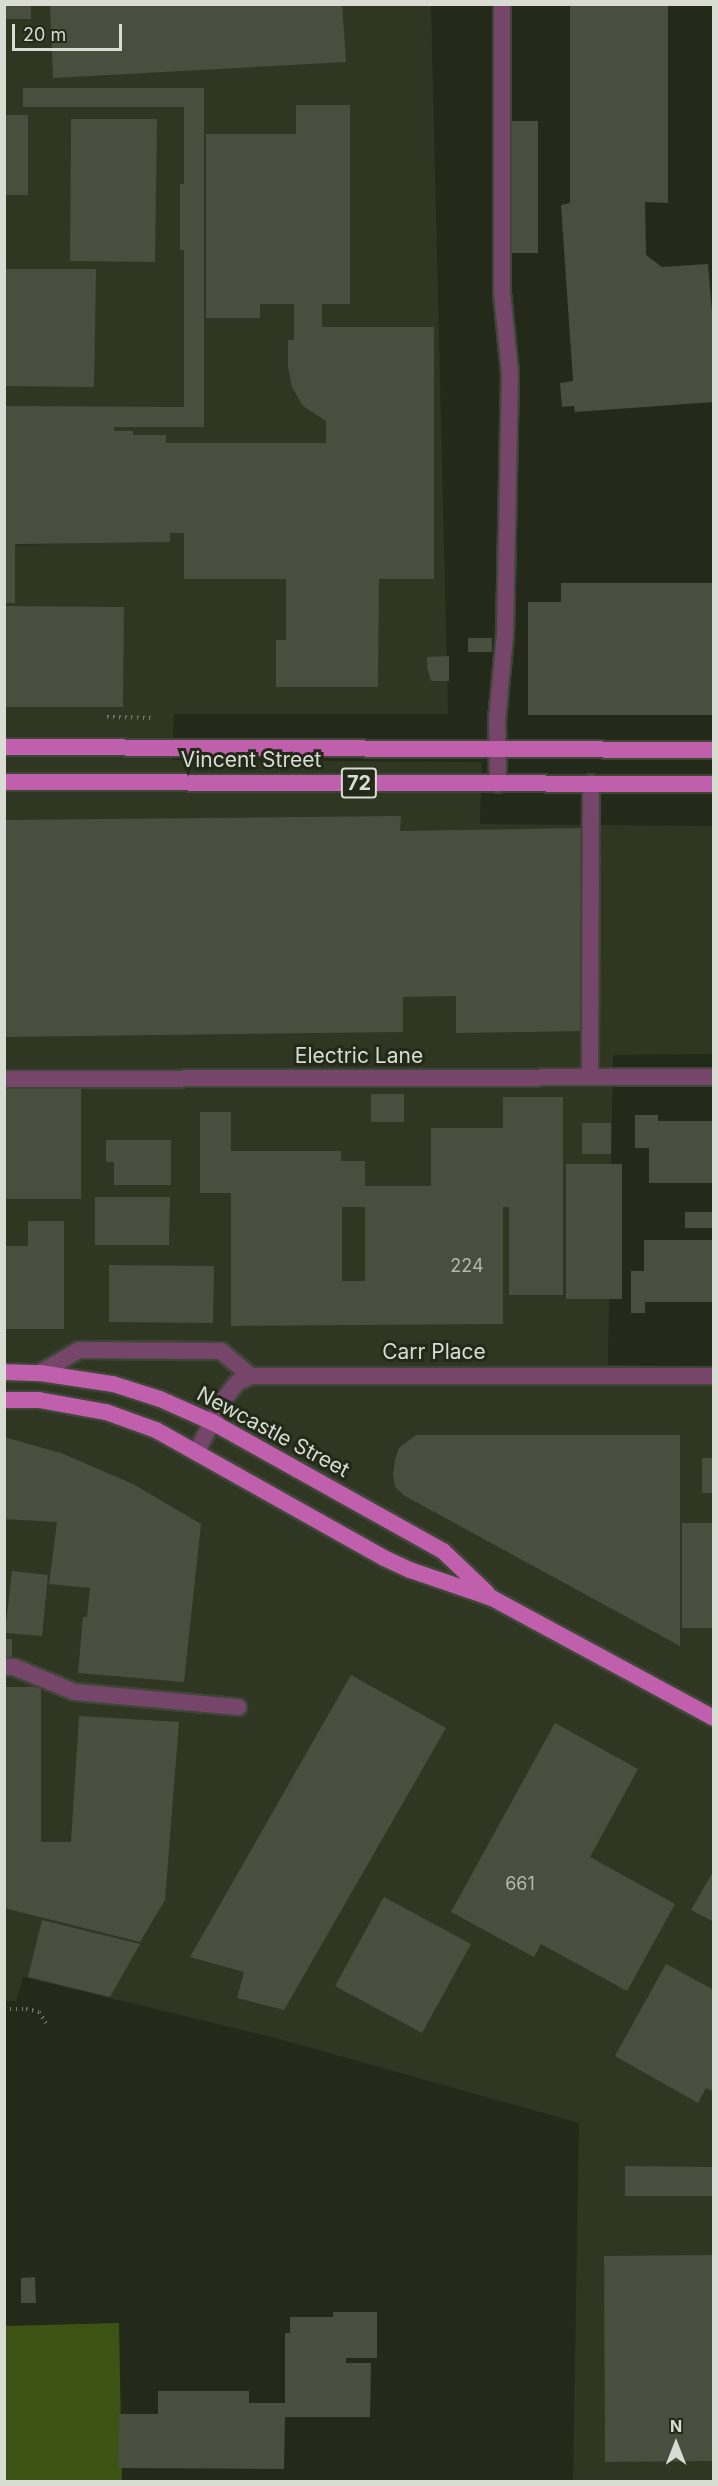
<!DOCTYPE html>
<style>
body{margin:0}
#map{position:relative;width:718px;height:2486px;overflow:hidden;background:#232a1a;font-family:Inter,sans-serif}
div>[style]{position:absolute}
.built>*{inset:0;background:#2f3722}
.green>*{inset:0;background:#3d5313}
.building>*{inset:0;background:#484f3e}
.path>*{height:4px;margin-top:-2px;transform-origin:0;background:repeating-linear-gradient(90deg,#747a6c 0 1.5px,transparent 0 6px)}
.roads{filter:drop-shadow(2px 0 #404637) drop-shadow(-2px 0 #404637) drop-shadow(0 2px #404637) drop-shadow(0 -2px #404637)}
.service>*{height:16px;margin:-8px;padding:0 8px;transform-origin:8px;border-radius:8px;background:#754669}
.minor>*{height:16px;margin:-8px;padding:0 8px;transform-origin:8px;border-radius:8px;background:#754669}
.primary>*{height:16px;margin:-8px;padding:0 8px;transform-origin:8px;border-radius:8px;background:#c05fab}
span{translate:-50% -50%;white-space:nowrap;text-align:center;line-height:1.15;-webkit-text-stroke:6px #232a1a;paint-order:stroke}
.number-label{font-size:18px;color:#b4b9ad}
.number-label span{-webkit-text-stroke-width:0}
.shield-label span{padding:2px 4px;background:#232a1a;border:2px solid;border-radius:4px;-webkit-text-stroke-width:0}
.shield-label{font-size:20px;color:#d8dcd2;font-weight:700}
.street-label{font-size:21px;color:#d8dcd2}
.frame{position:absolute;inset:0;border:6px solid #d8dcd2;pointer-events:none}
.north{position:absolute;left:646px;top:2414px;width:60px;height:60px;-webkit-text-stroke:4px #232a1a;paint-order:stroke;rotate:0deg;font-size:16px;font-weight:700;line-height:24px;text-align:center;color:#d8dcd2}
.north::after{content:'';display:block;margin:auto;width:21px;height:27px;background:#d8dcd2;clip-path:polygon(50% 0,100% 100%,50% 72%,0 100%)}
.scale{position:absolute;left:12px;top:24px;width:110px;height:27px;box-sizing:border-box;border:3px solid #d8dcd2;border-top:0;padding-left:8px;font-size:18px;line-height:21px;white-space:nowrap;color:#d8dcd2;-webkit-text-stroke:4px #232a1a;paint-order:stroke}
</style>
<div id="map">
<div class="built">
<div style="clip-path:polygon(5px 5px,431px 5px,448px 714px,174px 714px,172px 760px,482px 762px,480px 824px,713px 826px,713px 1054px,613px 1055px,608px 1365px,713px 1366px,713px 2481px,573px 2481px,579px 2123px,276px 2038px,23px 1977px,16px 2001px,5px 2001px,5px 546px,49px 545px,5px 544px)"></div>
</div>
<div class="green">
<div style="clip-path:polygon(119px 2323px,122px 2481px,5px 2481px,4px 2326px)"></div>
</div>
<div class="building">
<div style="clip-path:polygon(4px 4px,31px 4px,31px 19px,4px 19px)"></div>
<div style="clip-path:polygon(50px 4px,342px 4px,346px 62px,53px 78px)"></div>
<div style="clip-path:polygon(570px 4px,668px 4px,668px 203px,645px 202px,646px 255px,662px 267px,708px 264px,714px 337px,714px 402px,575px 412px,574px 406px,562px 407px,560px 383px,573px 381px,561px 205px,570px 203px)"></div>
<div style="clip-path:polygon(23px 88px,204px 88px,204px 427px,114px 427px,114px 431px,133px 431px,133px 435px,166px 435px,166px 443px,326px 443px,326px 421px,303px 406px,292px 387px,288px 367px,288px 340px,294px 340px,294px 304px,260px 304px,260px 318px,206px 318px,206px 134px,296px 134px,296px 105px,350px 105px,350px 304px,322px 304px,322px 327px,434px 327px,434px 579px,379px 579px,378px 687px,276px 687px,276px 640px,286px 640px,286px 579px,184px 579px,184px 533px,170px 533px,170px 542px,15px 544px,15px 603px,4px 603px,4px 406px,184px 407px,184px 250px,180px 250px,180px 184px,184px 184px,184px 107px,23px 107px)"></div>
<div style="clip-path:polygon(4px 115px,28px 115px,28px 195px,4px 195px)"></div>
<div style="clip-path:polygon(71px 119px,157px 119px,155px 262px,70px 261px)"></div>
<div style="clip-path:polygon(508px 121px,538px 121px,538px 253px,508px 253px)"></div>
<div style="clip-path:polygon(4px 269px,96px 269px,94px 387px,4px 386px)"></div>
<div style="clip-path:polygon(561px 583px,714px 583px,714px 715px,528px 715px,528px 602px,561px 602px)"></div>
<div style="clip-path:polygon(4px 606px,124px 607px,123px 707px,4px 707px)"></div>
<div style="clip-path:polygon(468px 638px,492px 638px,492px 652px,468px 652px)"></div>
<div style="clip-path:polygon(449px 656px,449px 681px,431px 681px,427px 667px,427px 657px)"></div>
<div style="clip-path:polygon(401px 816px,400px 831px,583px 828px,586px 1031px,456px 1033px,456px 996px,403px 997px,403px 1032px,4px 1037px,4px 820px)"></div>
<div style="clip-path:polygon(4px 1085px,81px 1086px,81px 1199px,4px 1199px)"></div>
<div style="clip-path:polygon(371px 1094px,404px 1094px,404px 1122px,371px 1122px)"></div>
<div style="clip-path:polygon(evenodd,503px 1097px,563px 1097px,563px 1295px,509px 1295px,509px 1207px,503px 1207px,503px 1324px,231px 1326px,231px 1193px,200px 1193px,200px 1112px,231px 1112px,231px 1151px,341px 1151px,341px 1161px,365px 1161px,365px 1186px,431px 1186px,431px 1128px,503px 1128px,503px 1097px,342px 1207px,365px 1207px,365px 1281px,342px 1281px,342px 1207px)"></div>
<div style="clip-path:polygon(635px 1115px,658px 1115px,658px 1121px,714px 1121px,714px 1183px,649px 1183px,649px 1148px,635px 1148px)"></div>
<div style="clip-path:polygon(582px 1123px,611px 1123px,611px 1154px,582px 1154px)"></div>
<div style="clip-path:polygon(106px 1140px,171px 1140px,171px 1185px,114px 1185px,114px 1162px,106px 1162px)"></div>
<div style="clip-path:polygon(566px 1164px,622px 1164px,622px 1299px,566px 1299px)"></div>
<div style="clip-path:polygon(95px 1197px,170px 1197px,169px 1245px,95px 1245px)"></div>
<div style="clip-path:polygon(685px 1212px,714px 1212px,714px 1228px,685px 1228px)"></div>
<div style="clip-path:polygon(28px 1221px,64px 1221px,64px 1329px,4px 1329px,4px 1246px,28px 1246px)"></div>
<div style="clip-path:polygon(644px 1240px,714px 1240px,714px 1302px,645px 1302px,645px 1313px,631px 1313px,631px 1271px,644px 1271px)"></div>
<div style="clip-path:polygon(109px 1265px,214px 1266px,213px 1323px,109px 1322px)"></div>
<div style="clip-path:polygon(416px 1435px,680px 1435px,680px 1646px,405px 1496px,395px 1487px,393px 1474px,395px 1460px,399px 1448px)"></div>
<div style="clip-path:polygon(4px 1437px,61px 1453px,133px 1484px,201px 1524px,184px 1682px,78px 1673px,83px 1617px,87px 1617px,90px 1588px,49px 1584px,57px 1522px,4px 1519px)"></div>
<div style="clip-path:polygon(702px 1458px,714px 1458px,714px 1493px,702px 1493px)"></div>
<div style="clip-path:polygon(682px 1523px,714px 1523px,714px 1628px,682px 1628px)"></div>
<div style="clip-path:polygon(12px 1571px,48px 1575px,42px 1636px,5px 1633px)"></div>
<div style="clip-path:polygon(4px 1639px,12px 1639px,12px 1661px,4px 1661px)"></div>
<div style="clip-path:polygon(351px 1675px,446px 1728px,284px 2010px,237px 1998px,244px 1972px,190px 1957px)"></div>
<div style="clip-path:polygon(4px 1687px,41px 1687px,41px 1842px,71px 1842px,79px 1716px,179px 1722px,165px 1900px,140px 1942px,4px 1908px)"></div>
<div style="clip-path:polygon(555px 1723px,638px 1769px,590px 1857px,675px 1904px,627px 1991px,541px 1944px,534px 1957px,451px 1912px)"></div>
<div style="clip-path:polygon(714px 1870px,714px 1922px,691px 1910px)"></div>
<div style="clip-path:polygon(384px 1897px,471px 1944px,422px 2033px,335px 1986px)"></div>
<div style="clip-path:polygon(42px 1920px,140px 1944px,110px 1997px,28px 1977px)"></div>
<div style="clip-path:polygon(666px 1964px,714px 1990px,714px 2092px,706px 2088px,698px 2103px,615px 2056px)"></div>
<div style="clip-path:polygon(625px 2166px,714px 2167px,714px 2196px,625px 2196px)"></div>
<div style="clip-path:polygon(714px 2255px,714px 2461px,605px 2462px,604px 2256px)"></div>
<div style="clip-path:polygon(35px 2277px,36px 2303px,21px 2303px,21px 2278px)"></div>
<div style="clip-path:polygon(333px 2312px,377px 2312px,377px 2358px,346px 2358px,346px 2363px,371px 2363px,370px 2417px,285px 2417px,284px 2469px,118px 2468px,119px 2414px,158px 2414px,158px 2391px,249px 2391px,249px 2403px,285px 2403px,285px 2333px,290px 2333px,290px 2317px,333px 2317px)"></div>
</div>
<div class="path">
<div style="left:107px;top:717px;width:44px;rotate:1.3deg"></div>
<div style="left:4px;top:2009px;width:22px"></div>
<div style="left:26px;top:2009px;width:13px;rotate:13deg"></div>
<div style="left:39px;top:2012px;width:13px;rotate:58deg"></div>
</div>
<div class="roads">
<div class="service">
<div style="left:498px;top:784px;width:64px;rotate:-90.9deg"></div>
<div style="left:497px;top:720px;width:85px;rotate:-84.6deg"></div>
<div style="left:505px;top:635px;width:262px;rotate:-88.9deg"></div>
<div style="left:510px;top:373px;width:80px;rotate:-95.7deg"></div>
<div style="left:502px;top:293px;width:289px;rotate:-90deg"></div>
<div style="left:590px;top:1077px;width:294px;rotate:-89.8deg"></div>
<div style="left:4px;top:1079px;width:710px;rotate:-0.16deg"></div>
<div style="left:40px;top:1373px;width:45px;rotate:-30.5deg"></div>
<div style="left:79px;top:1350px;width:142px;rotate:0.4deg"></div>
<div style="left:221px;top:1351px;width:39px;rotate:40deg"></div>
<div style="left:4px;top:1667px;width:10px"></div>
<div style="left:14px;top:1667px;width:66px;rotate:22.3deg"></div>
<div style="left:75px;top:1692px;width:164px;rotate:5.3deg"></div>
</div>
<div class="minor">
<div style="left:196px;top:1453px;width:61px;rotate:-62.6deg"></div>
<div style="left:224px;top:1399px;width:22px;rotate:-51deg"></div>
<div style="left:238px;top:1382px;width:14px;rotate:-25deg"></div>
<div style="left:251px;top:1376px;width:463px"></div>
</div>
<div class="primary">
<div style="left:4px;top:747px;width:710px;rotate:0.24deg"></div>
<div style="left:4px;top:782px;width:710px;rotate:0.16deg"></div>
<div style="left:4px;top:1372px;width:36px;rotate:2deg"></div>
<div style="left:40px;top:1373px;width:74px;rotate:8.6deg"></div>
<div style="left:113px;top:1384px;width:49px;rotate:17.7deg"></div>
<div style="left:160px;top:1399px;width:57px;rotate:23.9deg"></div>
<div style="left:212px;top:1422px;width:265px;rotate:29.2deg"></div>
<div style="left:443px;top:1551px;width:61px;rotate:43.7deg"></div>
<div style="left:4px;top:1400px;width:35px"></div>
<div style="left:39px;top:1400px;width:68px;rotate:10.2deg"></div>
<div style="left:106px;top:1412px;width:53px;rotate:19.8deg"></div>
<div style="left:156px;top:1430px;width:261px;rotate:29.3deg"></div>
<div style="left:384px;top:1558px;width:29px;rotate:25deg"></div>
<div style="left:410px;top:1570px;width:87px;rotate:18.9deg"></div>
<div style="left:492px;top:1598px;width:252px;rotate:28.4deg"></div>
</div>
</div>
<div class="number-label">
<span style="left:467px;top:1266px">224</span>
<span style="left:520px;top:1884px">661</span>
</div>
<div class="shield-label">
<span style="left:359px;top:783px">72</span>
</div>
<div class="street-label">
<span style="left:251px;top:760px">Vincent Street</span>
<span style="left:359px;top:1056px">Electric Lane</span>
<span style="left:434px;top:1352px">Carr Place</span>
<span style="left:273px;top:1432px;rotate:28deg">Newcastle Street</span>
</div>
<div class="frame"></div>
<div class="north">N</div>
<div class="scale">20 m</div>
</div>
